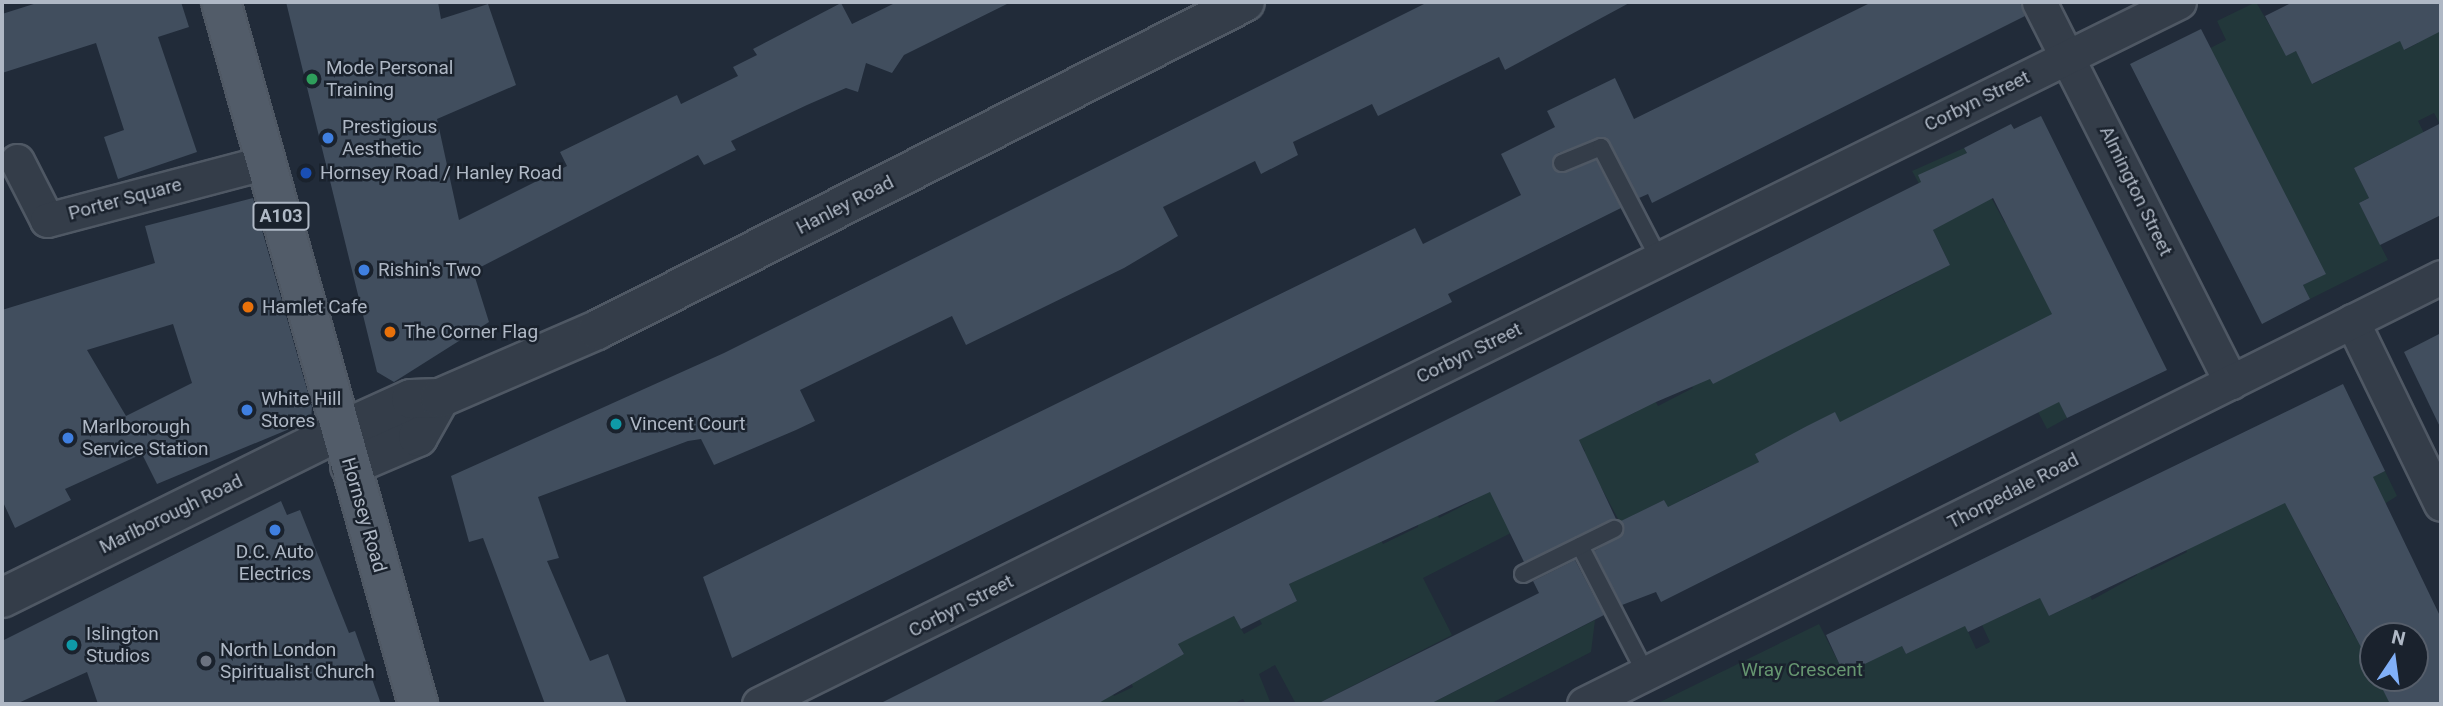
<!DOCTYPE html>
<style>
body{margin:0}
#map{position:relative;width:2443px;height:706px;overflow:hidden;background:#212b39;font-family:Roboto,sans-serif}
div>[style]{position:absolute}
.green>*{inset:0;background:#22373a}
.building>*{inset:0;background:#414e5e}
.roads{filter:drop-shadow(2px 0 #4f5864) drop-shadow(-2px 0 #4f5864) drop-shadow(0 2px #4f5864) drop-shadow(0 -2px #4f5864)}
.service>*{height:16px;margin:-8px;padding:0 8px;transform-origin:8px;border-radius:8px;background:#343d49}
.minor>*{height:33px;margin:-16.5px;padding:0 16.5px;transform-origin:16.5px;border-radius:16.5px;background:#343d49}
.tertiary>*{height:38px;margin:-19px;padding:0 19px;transform-origin:19px;border-radius:19px;background:#343d49}
.primary>*{height:38px;margin:-19px;padding:0 19px;transform-origin:19px;border-radius:19px;background:#525c69}
.dots>*{width:19px;height:19px;translate:-50% -50%;box-sizing:border-box;border:4px solid #1a222d;border-radius:50%}
span{translate:-50% -50%;white-space:nowrap;text-align:center;line-height:1.15;-webkit-text-stroke:5px #1a222d;paint-order:stroke}
.shield-label span{padding:2px 5px;background:#1a222d;border:2px solid;border-radius:5px;-webkit-text-stroke-width:0}
.shield-label{font-size:18px;color:#afb8c5;font-weight:700}
.poi-label{font-size:19px;color:#afb8c5}
.left{translate:0 -50%;text-align:left}
.street-label{font-size:19px;color:#afb8c5}
.park-label{font-size:19px;color:#669670}
.frame{position:absolute;inset:0;border:4px solid #afb8c5;pointer-events:none}
.north{position:absolute;left:2359px;top:622px;width:70px;height:70px;box-sizing:border-box;background:#1a222d;border:2px solid #565e6a;border-radius:50%;rotate:13deg;font-size:19px;font-weight:700;line-height:28px;text-align:center;color:#afb8c5}
.north::after{content:'';display:block;margin:auto;width:24px;height:32px;background:#81b0f8;clip-path:polygon(50% 0,100% 100%,50% 72%,0 100%)}
</style>
<div id="map">
<div class="green">
<div style="clip-path:polygon(2256px 2px,2287px 55px,2296px 51px,2313px 84px,2349px 66px,2332px 32px,2400px 40px,2405px 50px,2418px 43px,2397px 2px,2410px 2px,2424px 29px,2441px 21px,2441px 126px,2434px 113px,2418px 121px,2424px 133px,2405px 181px,2388px 150px,2354px 168px,2369px 198px,2359px 203px,2388px 260px,2310px 299px,2303px 285px,2325px 274px,2251px 128px,2191px 58px,2226px 40px,2217px 21px)"></div>
<div style="clip-path:polygon(1964px 148px,2005px 223px,2027px 212px,2061px 330px,2057px 396px,2067px 418px,2047px 429px,2016px 370px,1856px 453px,1835px 413px,1756px 455px,1759px 462px,1741px 471px,1738px 511px,1722px 480px,1687px 497px,1684px 540px,1664px 500px,1634px 515px,1633px 547px,1601px 487px,1423px 578px,1452px 635px,1317px 704px,1296px 704px,1275px 665px,1259px 674px,1271px 704px,1246px 704px,1243px 699px,1233px 704px,1097px 704px,1073px 656px,1088px 648px,1114px 696px,1133px 687px,1125px 671px,1184px 654px,1177px 642px,1234px 616px,1244px 634px,1262px 624px,1237px 576px,1279px 610px,1297px 601px,1289px 584px,1305px 576px,1366px 511px,1383px 544px,1418px 527px,1421px 484px,1439px 518px,1474px 500px,1458px 466px,1569px 460px,1585px 451px,1578px 439px,1636px 412px,1642px 375px,1658px 406px,1693px 388px,1677px 358px,1695px 349px,1713px 384px,1751px 324px,1768px 356px,1861px 309px,1869px 280px,1880px 301px,1917px 282px,1911px 242px,1928px 276px,1950px 265px,1933px 230px,1942px 225px,1912px 171px)"></div>
<div style="clip-path:polygon(2385px 471px,2397px 496px,2310px 551px,2332px 594px,2365px 578px,2337px 603px,2355px 637px,2386px 621px,2373px 636px,2373px 678px,2415px 678px,2423px 691px,2396px 704px,1656px 704px,1819px 624px,1844px 673px,1896px 633px,1906px 654px,1965px 625px,1976px 649px,1990px 642px,1982px 625px,2030px 603px,2034px 584px,2049px 616px,2081px 601px,2074px 563px,2092px 600px,2137px 575px,2122px 543px,2134px 536px,2151px 570px,2187px 552px,2170px 516px,2290px 500px,2359px 483px)"></div>
<div style="clip-path:polygon(1595px 620px,1591px 652px,1490px 704px,1430px 704px)"></div>
</div>
<div class="building">
<div style="clip-path:polygon(40px 2px,181px 2px,189px 27px,158px 37px,197px 152px,118px 179px,104px 137px,124px 130px,96px 43px,2px 73px,2px 14px)"></div>
<div style="clip-path:polygon(286px 2px,438px 2px,441px 19px,488px 4px,516px 85px,437px 119px,459px 220px,567px 166px,560px 152px,677px 95px,681px 104px,738px 76px,733px 67px,757px 55px,753px 49px,841px 3px,852px 24px,897px 2px,1011px 2px,904px 55px,892px 73px,866px 63px,858px 92px,846px 88px,807px 105px,731px 141px,736px 150px,704px 165px,698px 155px,473px 271px,489px 322px,394px 382px,377px 372px)"></div>
<div style="clip-path:polygon(1428px 2px,1631px 2px,1505px 70px,1499px 57px,1378px 116px,1372px 104px,1293px 142px,1298px 155px,1261px 174px,1255px 161px,1163px 207px,1178px 236px,1124px 268px,966px 345px,952px 316px,800px 390px,815px 421px,796px 430px,714px 465px,701px 439px,688px 441px,538px 497px,559px 558px,547px 561px,590px 661px,608px 654px,627px 704px,545px 704px,483px 538px,469px 542px,451px 476px,724px 353px)"></div>
<div style="clip-path:polygon(1872px 2px,2020px 2px,2025px 16px,1652px 203px,1648px 194px,1639px 198px,1606px 138px,1558px 153px,1552px 162px,1560px 173px,1596px 160px,1621px 208px,1448px 294px,1452px 302px,732px 658px,703px 577px,1415px 228px,1423px 244px,1521px 195px,1501px 154px,1555px 127px,1547px 111px,1615px 78px,1634px 119px)"></div>
<div style="clip-path:polygon(2293px 2px,2441px 2px,2441px 31px,2404px 50px,2400px 41px,2312px 84px,2296px 51px,2286px 56px,2265px 16px)"></div>
<div style="clip-path:polygon(2201px 29px,2326px 274px,2303px 285px,2310px 299px,2262px 324px,2130px 64px)"></div>
<div style="clip-path:polygon(2041px 116px,2167px 370px,2067px 418px,2059px 402px,1661px 602px,1656px 592px,1622px 605px,1594px 551px,1622px 535px,1621px 521px,1664px 500px,1668px 507px,1759px 462px,1755px 454px,1807px 426px,1835px 412px,1840px 422px,2052px 314px,1993px 198px,1933px 230px,1950px 265px,1713px 384px,1710px 379px,1656px 402px,1579px 440px,1616px 519px,1524px 562px,1490px 492px,1289px 584px,1297px 601px,1241px 629px,1234px 616px,1178px 644px,1184px 654px,1097px 704px,879px 704px,1921px 182px,1918px 175px,1967px 153px,1964px 148px,2011px 124px,2014px 129px)"></div>
<div style="clip-path:polygon(2441px 123px,2441px 215px,2380px 245px,2359px 203px,2369px 198px,2354px 168px)"></div>
<div style="clip-path:polygon(evenodd,253px 198px,312px 407px,311px 420px,157px 484px,142px 454px,65px 489px,71px 500px,15px 528px,2px 500px,2px 310px,155px 263px,145px 226px,253px 198px,173px 324px,192px 383px,126px 416px,87px 350px,173px 324px)"></div>
<div style="clip-path:polygon(2441px 333px,2441px 429px,2404px 352px)"></div>
<div style="clip-path:polygon(2343px 384px,2385px 471px,2373px 477px,2441px 618px,2441px 704px,2390px 704px,2377px 678px,2415px 678px,2415px 636px,2373px 636px,2373px 670px,2285px 503px,2049px 616px,2040px 598px,1968px 632px,1965px 626px,1906px 654px,1902px 646px,1844px 674px,1826px 635px)"></div>
<div style="clip-path:polygon(281px 501px,287px 515px,300px 510px,349px 633px,355px 631px,381px 704px,98px 704px,87px 672px,16px 704px,2px 704px,2px 641px)"></div>
<div style="clip-path:polygon(1575px 560px,1604px 615px,1430px 704px,1317px 704px,1539px 593px,1533px 581px)"></div>
</div>
<div class="roads">
<div class="service">
<div style="left:1562px;top:163px;width:42px;rotate:-22.3deg"></div>
<div style="left:1601px;top:147px;width:126px;rotate:62.6deg"></div>
<div style="left:1580px;top:546px;width:144px;rotate:62.7deg"></div>
<div style="left:1523px;top:574px;width:102px;rotate:-26.3deg"></div>
</div>
<div class="minor">
<div style="left:2039px;top:2px;width:426px;rotate:63.2deg"></div>
<div style="left:17px;top:161px;width:66px;rotate:63deg"></div>
<div style="left:47px;top:220px;width:228px;rotate:-14.8deg"></div>
<div style="left:2352px;top:321px;width:203px;rotate:64.1deg"></div>
<div style="left:759px;top:704px;width:1584px;rotate:-26.31deg"></div>
<div style="left:1584px;top:704px;width:957px;rotate:-26.48deg"></div>
</div>
<div class="tertiary">
<div style="left:350px;top:466px;width:74px;rotate:-23.1deg"></div>
<div style="left:418px;top:437px;width:45px;rotate:-60.6deg"></div>
<div style="left:2px;top:598px;width:377px;rotate:-26.3deg"></div>
<div style="left:340px;top:431px;width:78px;rotate:-24.3deg"></div>
<div style="left:411px;top:399px;width:29px;rotate:-2deg"></div>
<div style="left:440px;top:398px;width:171px;rotate:-23.4deg"></div>
<div style="left:597px;top:330px;width:726px;rotate:-26.85deg"></div>
</div>
<div class="primary">
<div style="left:221px;top:2px;width:729px;rotate:74.32deg"></div>
</div>
</div>
<div class="dots">
<div style="left:312px;top:79px;background:#2e9e5b"></div>
<div style="left:328px;top:138px;background:#3f7fe0"></div>
<div style="left:306px;top:173px;background:#1a4fb4"></div>
<div style="left:364px;top:270px;background:#3f7fe0"></div>
<div style="left:248px;top:307px;background:#e8710a"></div>
<div style="left:390px;top:332px;background:#e8710a"></div>
<div style="left:247px;top:410px;background:#3f7fe0"></div>
<div style="left:616px;top:424px;background:#0f9aa8"></div>
<div style="left:68px;top:438px;background:#3f7fe0"></div>
<div style="left:275px;top:530px;background:#3f7fe0"></div>
<div style="left:72px;top:645px;background:#0f9aa8"></div>
<div style="left:206px;top:661px;background:#6b7280"></div>
</div>
<div class="shield-label">
<span style="left:281px;top:216px">A103</span>
</div>
<div class="poi-label">
<span class="left" style="left:326px;top:79px">Mode Personal<br>Training</span>
<span class="left" style="left:342px;top:138px">Prestigious<br>Aesthetic</span>
<span class="left" style="left:320px;top:173px">Hornsey Road / Hanley Road</span>
<span class="left" style="left:378px;top:270px">Rishin's Two</span>
<span class="left" style="left:262px;top:307px">Hamlet Cafe</span>
<span class="left" style="left:404px;top:332px">The Corner Flag</span>
<span class="left" style="left:261px;top:410px">White Hill<br>Stores</span>
<span class="left" style="left:630px;top:424px">Vincent Court</span>
<span class="left" style="left:82px;top:438px">Marlborough<br>Service Station</span>
<span style="left:275px;top:563px">D.C. Auto<br>Electrics</span>
<span class="left" style="left:86px;top:645px">Islington<br>Studios</span>
<span class="left" style="left:220px;top:661px">North London<br>Spiritualist Church</span>
</div>
<div class="street-label">
<span style="left:1977px;top:101px;rotate:-26deg">Corbyn Street</span>
<span style="left:2136px;top:191px;rotate:64deg">Almington Street</span>
<span style="left:125px;top:199px;rotate:-15deg">Porter Square</span>
<span style="left:845px;top:205px;rotate:-27deg">Hanley Road</span>
<span style="left:1469px;top:353px;rotate:-26deg">Corbyn Street</span>
<span style="left:2013px;top:491px;rotate:-27deg">Thorpedale Road</span>
<span style="left:171px;top:514px;rotate:-26deg">Marlborough Road</span>
<span style="left:364px;top:515px;rotate:74deg">Hornsey Road</span>
<span style="left:961px;top:606px;rotate:-27deg">Corbyn Street</span>
</div>
<div class="park-label">
<span style="left:1802px;top:670px">Wray Crescent</span>
</div>
<div class="frame"></div>
<div class="north">N</div>
</div>
